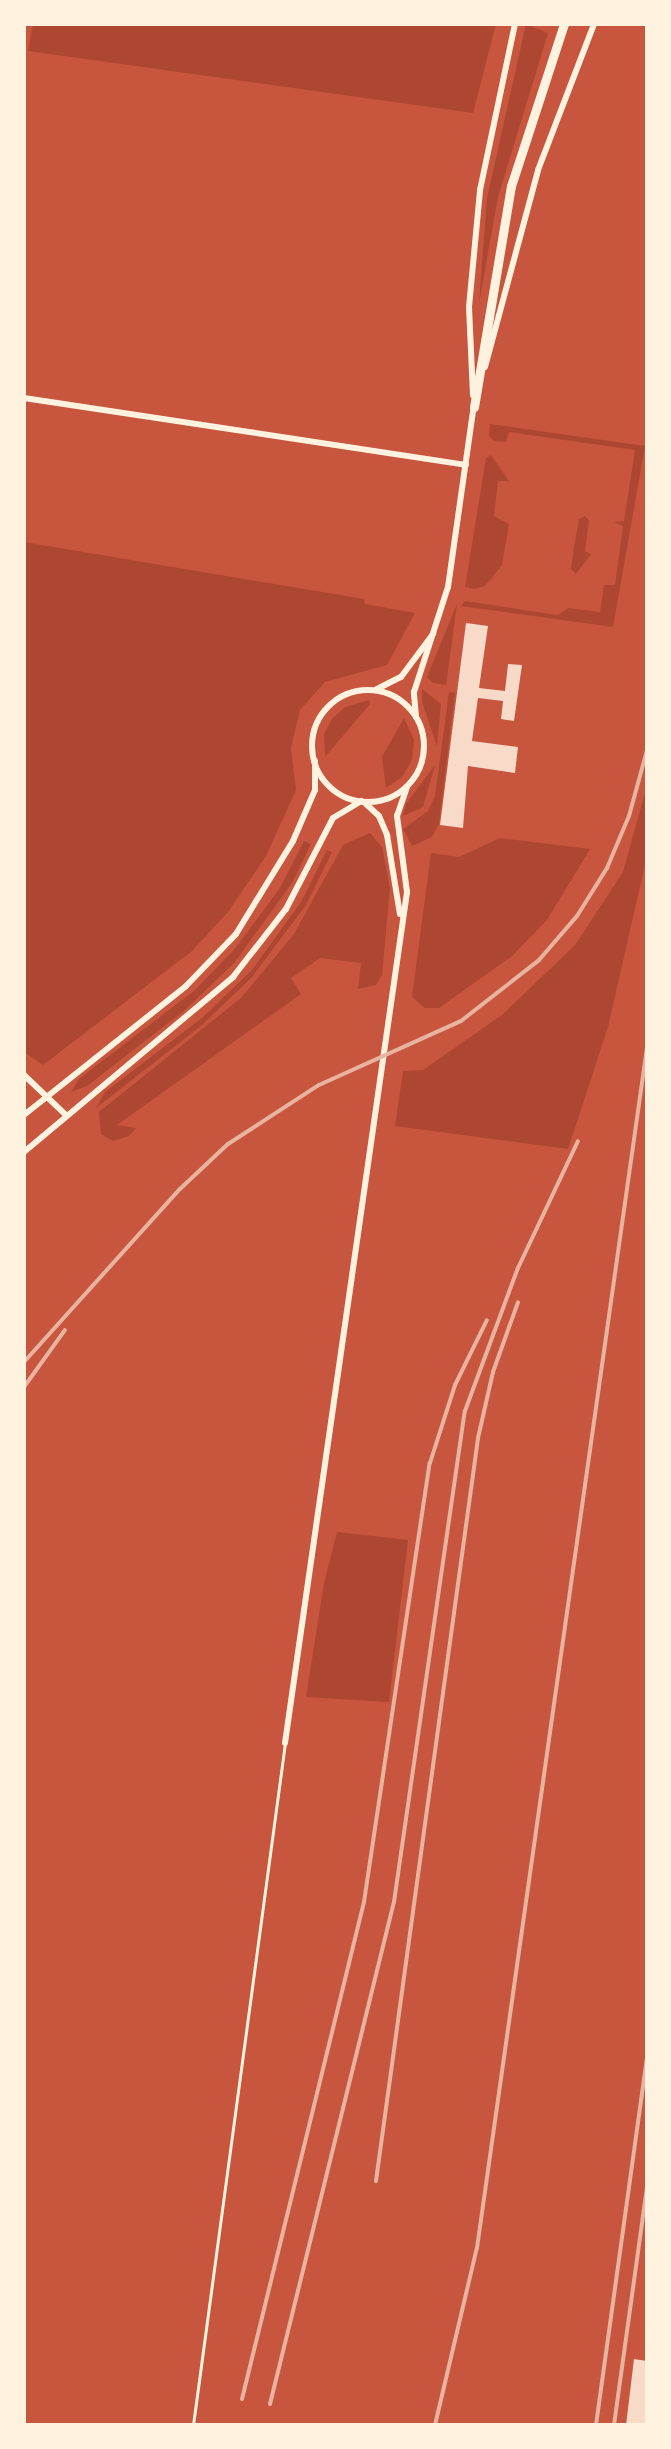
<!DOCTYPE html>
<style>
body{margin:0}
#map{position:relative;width:671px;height:2449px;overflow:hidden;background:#c8553d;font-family:"Alegreya Sans",sans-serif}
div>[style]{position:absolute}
.green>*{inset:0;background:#ae4732}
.building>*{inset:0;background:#f7dbc8}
.service>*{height:3px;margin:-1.5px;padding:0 1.5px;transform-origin:1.5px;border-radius:1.5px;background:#fff3e0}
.minor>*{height:6px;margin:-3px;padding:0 3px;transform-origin:3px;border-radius:3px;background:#fff3e0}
.minor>.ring{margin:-3px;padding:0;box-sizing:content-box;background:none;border:6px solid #fff3e0;border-radius:50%}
.primary>*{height:9px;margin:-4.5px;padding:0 4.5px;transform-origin:4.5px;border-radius:4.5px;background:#fff3e0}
.rail>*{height:4px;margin:-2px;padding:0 2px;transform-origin:2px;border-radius:2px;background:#e9b49f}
span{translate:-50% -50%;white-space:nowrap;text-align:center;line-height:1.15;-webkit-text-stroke:6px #fff3e0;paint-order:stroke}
.frame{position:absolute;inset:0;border:26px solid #fff3e0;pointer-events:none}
</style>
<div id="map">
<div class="green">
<div style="clip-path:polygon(33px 24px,496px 24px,473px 113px,28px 51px)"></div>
<div style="clip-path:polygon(526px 24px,548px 33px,498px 197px,479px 303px,487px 198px)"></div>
<div style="clip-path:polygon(490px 424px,645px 446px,613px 627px,461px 606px,465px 601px,558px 615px,568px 608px,600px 612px,604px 585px,615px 585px,623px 526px,614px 522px,624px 521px,635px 450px,509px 432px,506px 442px,494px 441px,489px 436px)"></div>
<div style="clip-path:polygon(491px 455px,509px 481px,498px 481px,494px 516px,509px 524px,502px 565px,485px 586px,474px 589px,465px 587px,486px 458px)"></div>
<div style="clip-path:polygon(585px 516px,589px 521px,585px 551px,591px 554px,576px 574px,571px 569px,574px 547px,579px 519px)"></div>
<div style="clip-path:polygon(24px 542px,364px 599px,365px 604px,415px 613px,387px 665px,325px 682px,300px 710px,291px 748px,296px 790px,266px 856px,228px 912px,192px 951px,43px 1065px,24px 1052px)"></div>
<div style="clip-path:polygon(457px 604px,446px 685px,433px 683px,427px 677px)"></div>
<div style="clip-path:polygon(422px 689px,441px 704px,437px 746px,422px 702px)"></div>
<div style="clip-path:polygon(449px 692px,455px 693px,439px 824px,432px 837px,412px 846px,403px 829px,428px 811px,435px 796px)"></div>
<div style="clip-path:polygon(369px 700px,370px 704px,325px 757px,324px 734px,332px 719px,345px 707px)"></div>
<div style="clip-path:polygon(404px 718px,414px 740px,412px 760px,402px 777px,386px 788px,382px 757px)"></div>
<div style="clip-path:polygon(435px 765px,423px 807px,403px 816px,406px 804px)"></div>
<div style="clip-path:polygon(647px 786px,647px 856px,608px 1027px,568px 1149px,395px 1126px,403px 1071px,423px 1070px,502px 1015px,575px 945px,623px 872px)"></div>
<div style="clip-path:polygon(370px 833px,382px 847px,390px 888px,382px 975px,376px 985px,358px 989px,361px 963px,320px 958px,291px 978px,301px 994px,117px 1125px,136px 1128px,129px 1136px,113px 1141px,101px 1134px,99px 1112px,242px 997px,294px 934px,343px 845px)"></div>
<div style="clip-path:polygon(500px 838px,590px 849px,547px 920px,512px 956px,439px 1008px,425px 1008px,412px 997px,431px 853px,459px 857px)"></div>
<div style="clip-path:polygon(304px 841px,311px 844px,292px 883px,234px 963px,185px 1010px,87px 1086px,71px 1092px,79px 1079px,195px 990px,234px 950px,280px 888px)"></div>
<div style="clip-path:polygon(327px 850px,332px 852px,306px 905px,252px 977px,202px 1025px,96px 1108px,105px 1092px,202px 1018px,252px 970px,301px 902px)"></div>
<div style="clip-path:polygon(337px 1532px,408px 1540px,389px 1702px,306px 1697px,324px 1583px)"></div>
</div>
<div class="building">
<div style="clip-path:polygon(466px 623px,488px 626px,479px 688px,505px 691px,508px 664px,522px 665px,514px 721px,501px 719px,503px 701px,478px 698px,472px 741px,518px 747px,515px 773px,468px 766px,463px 828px,440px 825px)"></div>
<div style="clip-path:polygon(634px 2359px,647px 2361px,647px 2425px,626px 2425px)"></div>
</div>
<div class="service">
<div style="left:193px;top:2425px;width:688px;rotate:-82.32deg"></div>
</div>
<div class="minor">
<div style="left:485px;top:367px;width:204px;rotate:-74.9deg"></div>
<div style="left:538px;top:170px;width:156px;rotate:-69deg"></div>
<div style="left:473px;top:395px;width:88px;rotate:-92.6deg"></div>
<div style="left:469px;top:307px;width:118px;rotate:-84.6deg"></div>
<div style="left:480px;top:190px;width:170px;rotate:-78.1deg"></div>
<div style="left:24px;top:398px;width:447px;rotate:8.6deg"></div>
<div style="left:377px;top:689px;width:27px;rotate:-27deg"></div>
<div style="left:401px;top:677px;width:54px;rotate:-53.3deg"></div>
<div class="ring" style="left:312px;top:690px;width:106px;height:106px"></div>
<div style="left:416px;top:717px;width:25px;rotate:-95deg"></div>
<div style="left:414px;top:692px;width:110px;rotate:-72.1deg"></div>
<div style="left:448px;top:587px;width:185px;rotate:-81.9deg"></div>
<div style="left:365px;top:803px;width:19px;rotate:43deg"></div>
<div style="left:379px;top:816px;width:21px;rotate:67deg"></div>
<div style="left:387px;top:835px;width:80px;rotate:80.7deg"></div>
<div style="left:24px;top:1075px;width:57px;rotate:43.6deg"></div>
<div style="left:24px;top:1115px;width:207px;rotate:-38.5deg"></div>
<div style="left:186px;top:986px;width:72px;rotate:-46.1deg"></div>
<div style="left:236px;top:934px;width:109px;rotate:-58.5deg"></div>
<div style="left:293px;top:841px;width:56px;rotate:-66.7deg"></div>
<div style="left:315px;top:790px;width:29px;rotate:-90deg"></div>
<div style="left:24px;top:1152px;width:273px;rotate:-39.9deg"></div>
<div style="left:233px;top:977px;width:86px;rotate:-52.1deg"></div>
<div style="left:286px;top:909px;width:102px;rotate:-62.7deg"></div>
<div style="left:333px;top:818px;width:33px;rotate:-31deg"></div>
<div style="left:285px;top:1743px;width:860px;rotate:-81.84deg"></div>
<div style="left:407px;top:892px;width:77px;rotate:-97.5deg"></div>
<div style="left:397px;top:816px;width:31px;rotate:-71deg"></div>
</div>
<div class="primary">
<div style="left:474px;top:407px;width:224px;rotate:-80.5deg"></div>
<div style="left:511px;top:186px;width:170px;rotate:-71.9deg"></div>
</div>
<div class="rail">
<div style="left:24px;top:1362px;width:233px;rotate:-48deg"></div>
<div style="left:180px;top:1189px;width:66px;rotate:-43.2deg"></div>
<div style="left:228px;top:1144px;width:108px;rotate:-33deg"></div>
<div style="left:319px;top:1085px;width:156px;rotate:-24.3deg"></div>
<div style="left:461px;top:1021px;width:99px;rotate:-38deg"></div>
<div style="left:539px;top:960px;width:58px;rotate:-49.2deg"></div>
<div style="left:577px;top:916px;width:57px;rotate:-58deg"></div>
<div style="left:607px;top:868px;width:56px;rotate:-67.1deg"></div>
<div style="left:629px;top:816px;width:68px;rotate:-74.7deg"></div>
<div style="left:24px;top:1387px;width:70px;rotate:-54.3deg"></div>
<div style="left:376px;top:2181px;width:750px;rotate:-82.18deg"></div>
<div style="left:478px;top:1438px;width:68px;rotate:-77.2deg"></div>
<div style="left:493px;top:1372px;width:74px;rotate:-70.3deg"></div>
<div style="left:242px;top:2399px;width:512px;rotate:-76.21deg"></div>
<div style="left:364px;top:1902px;width:444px;rotate:-81.5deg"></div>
<div style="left:430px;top:1463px;width:82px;rotate:-72.2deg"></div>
<div style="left:455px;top:1385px;width:72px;rotate:-63.8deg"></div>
<div style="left:270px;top:2404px;width:517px;rotate:-76.13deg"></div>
<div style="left:394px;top:1902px;width:496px;rotate:-81.8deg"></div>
<div style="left:465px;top:1411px;width:153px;rotate:-69.7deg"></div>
<div style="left:518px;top:1268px;width:140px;rotate:-64.7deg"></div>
<div style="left:435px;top:2425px;width:182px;rotate:-76.7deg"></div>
<div style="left:477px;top:2248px;width:1213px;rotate:-81.94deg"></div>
<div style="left:596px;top:2425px;width:370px;rotate:-82.1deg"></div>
<div style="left:614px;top:2425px;width:240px;rotate:-82.1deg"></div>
</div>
<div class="frame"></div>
</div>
